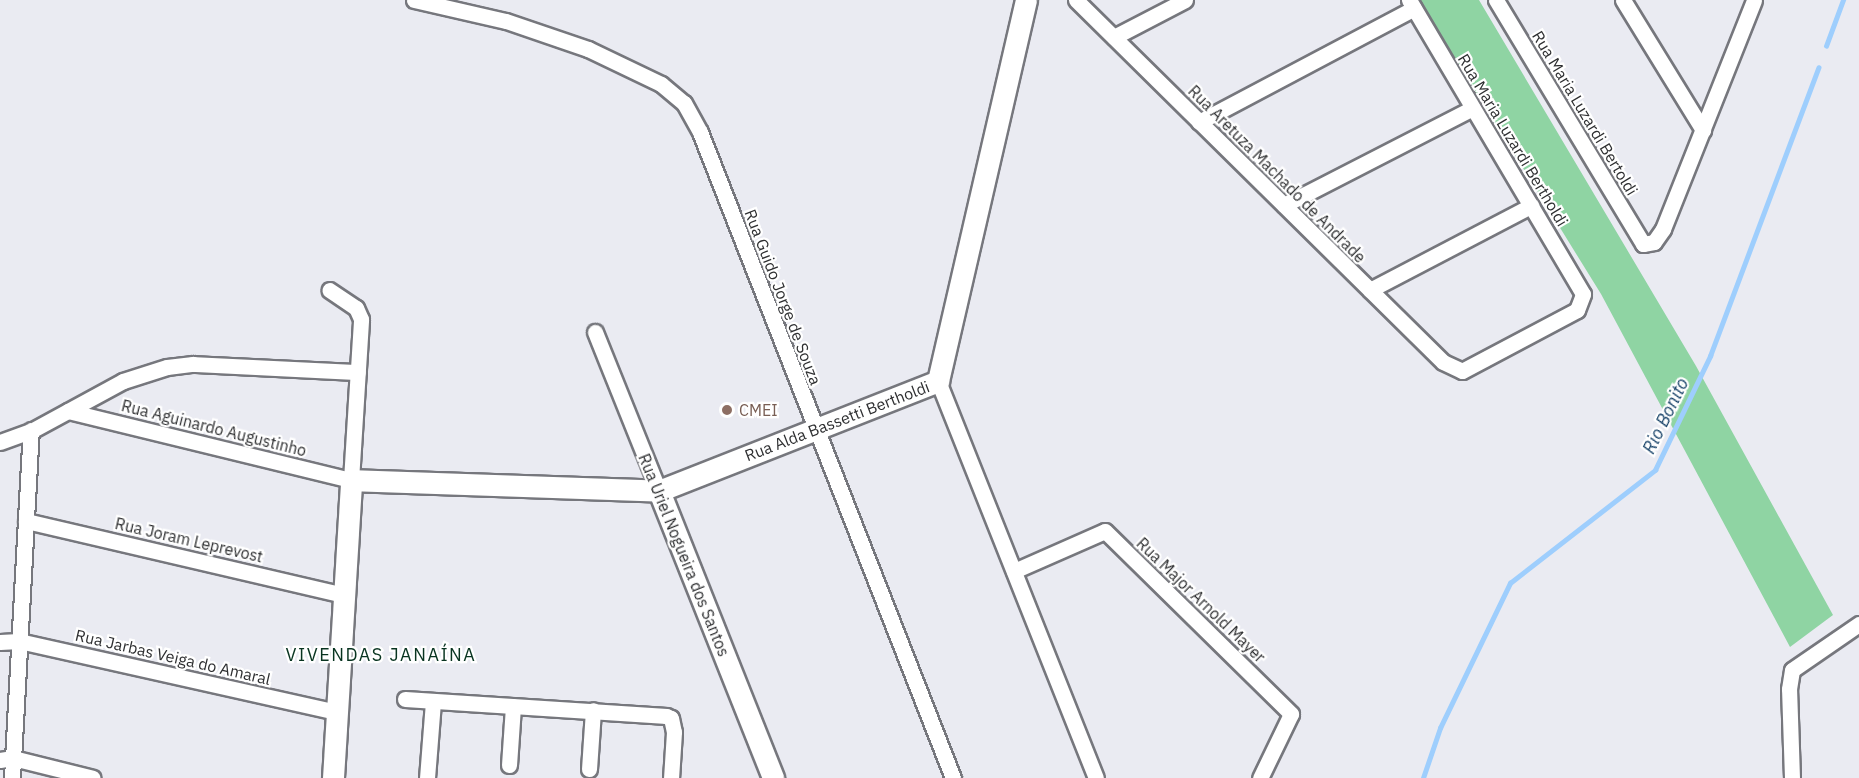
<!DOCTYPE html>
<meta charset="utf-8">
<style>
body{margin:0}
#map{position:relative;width:1859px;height:778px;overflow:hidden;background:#eaebf2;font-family:"IBM Plex Sans",sans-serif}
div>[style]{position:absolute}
.green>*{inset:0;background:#8fd4a3}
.stream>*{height:4.5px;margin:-2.25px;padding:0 2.25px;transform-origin:2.25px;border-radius:2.25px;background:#9ecefd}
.roads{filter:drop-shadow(2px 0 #76777d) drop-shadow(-2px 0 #76777d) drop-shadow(0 2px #76777d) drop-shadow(0 -2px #76777d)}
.street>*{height:15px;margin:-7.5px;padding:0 7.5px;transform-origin:7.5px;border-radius:7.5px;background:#fff}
.secondary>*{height:21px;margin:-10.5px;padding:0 10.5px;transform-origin:10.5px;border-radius:10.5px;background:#fff}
.dots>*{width:16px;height:16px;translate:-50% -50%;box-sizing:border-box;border:3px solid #fff;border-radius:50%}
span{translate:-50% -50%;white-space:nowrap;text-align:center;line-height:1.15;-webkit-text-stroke:4.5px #fff;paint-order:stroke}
.street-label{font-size:16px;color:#2e2f31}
.education-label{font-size:16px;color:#785e54}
.left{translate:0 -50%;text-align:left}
.water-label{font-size:18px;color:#174268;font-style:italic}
.neighbourhood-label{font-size:18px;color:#083420;letter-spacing:1.5px}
</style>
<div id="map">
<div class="green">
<div style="clip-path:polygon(1419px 0,1479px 0,1696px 366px,1833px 615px,1790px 647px,1601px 294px)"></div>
</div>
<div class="stream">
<div style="left:1826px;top:46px;width:49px;rotate:-69.7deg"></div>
<div style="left:1423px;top:778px;width:53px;rotate:-71.2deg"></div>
<div style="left:1440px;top:728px;width:161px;rotate:-64.2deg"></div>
<div style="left:1510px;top:583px;width:184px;rotate:-37.9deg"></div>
<div style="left:1655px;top:470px;width:127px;rotate:-64.2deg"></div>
<div style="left:1710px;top:356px;width:308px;rotate:-69.4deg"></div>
</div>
<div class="roads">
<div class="street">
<div style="left:414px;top:0;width:94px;rotate:12.9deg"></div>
<div style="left:506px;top:21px;width:87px;rotate:18.9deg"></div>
<div style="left:588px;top:49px;width:81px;rotate:25.6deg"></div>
<div style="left:661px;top:84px;width:30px;rotate:40deg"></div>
<div style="left:684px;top:103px;width:33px;rotate:61deg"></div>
<div style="left:700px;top:132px;width:694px;rotate:68.61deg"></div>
<div style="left:1076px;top:0;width:515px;rotate:44.61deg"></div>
<div style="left:1443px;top:362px;width:21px;rotate:25deg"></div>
<div style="left:1462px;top:371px;width:130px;rotate:-27.9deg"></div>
<div style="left:1577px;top:310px;width:17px;rotate:-69deg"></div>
<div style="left:1583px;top:294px;width:342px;rotate:-120.6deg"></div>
<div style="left:1496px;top:0;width:285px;rotate:58.9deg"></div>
<div style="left:1643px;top:244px;width:11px;rotate:-10deg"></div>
<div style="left:1654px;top:242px;width:16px;rotate:-55deg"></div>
<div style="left:1663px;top:229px;width:246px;rotate:-68.3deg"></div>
<div style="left:1623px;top:0;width:153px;rotate:58.4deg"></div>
<div style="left:1114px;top:37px;width:80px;rotate:-27.5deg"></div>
<div style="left:1199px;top:122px;width:243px;rotate:-27.9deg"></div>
<div style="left:1284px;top:205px;width:212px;rotate:-27.2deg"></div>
<div style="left:1370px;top:290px;width:182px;rotate:-27.6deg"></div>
<div style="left:595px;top:332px;width:171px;rotate:68.1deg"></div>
<div style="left:938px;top:381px;width:427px;rotate:68.3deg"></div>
<div style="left:68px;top:411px;width:291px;rotate:13.7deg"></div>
<div style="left:351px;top:480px;width:161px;rotate:-86.4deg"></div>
<div style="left:361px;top:319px;width:12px;rotate:-114deg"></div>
<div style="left:356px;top:308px;width:32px;rotate:-146deg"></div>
<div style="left:0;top:442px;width:33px;rotate:-20deg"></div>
<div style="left:31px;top:431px;width:105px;rotate:-28.5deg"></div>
<div style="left:123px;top:381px;width:46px;rotate:-17.7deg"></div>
<div style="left:167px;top:367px;width:26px;rotate:-7deg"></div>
<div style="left:193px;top:364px;width:165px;rotate:2.8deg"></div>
<div style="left:26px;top:521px;width:326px;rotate:13.1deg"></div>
<div style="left:1014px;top:571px;width:99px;rotate:-23.7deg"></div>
<div style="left:1105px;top:531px;width:261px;rotate:44.5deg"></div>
<div style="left:1291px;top:714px;width:71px;rotate:115.8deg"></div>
<div style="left:0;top:642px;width:19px;rotate:-3deg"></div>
<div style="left:19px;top:641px;width:326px;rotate:12.6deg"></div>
<div style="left:405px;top:699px;width:262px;rotate:3.7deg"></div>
<div style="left:666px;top:716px;width:5px;rotate:22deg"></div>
<div style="left:671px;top:718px;width:14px;rotate:78deg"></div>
<div style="left:674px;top:732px;width:46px;rotate:93.7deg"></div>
<div style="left:0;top:760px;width:13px;rotate:-9deg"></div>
<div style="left:13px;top:758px;width:82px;rotate:14deg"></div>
<div style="left:509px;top:765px;width:59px;rotate:-86.1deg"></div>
<div style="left:589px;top:769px;width:59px;rotate:-86.1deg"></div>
<div style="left:12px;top:778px;width:348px;rotate:-86.9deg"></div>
<div style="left:427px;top:778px;width:77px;rotate:-85.5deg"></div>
<div style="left:1792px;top:778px;width:89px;rotate:-91.9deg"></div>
<div style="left:1789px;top:689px;width:19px;rotate:-81deg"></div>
<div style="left:1792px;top:670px;width:81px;rotate:-34.5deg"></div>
</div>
<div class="secondary">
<div style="left:659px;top:491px;width:309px;rotate:68.3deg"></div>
<div style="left:333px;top:778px;width:299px;rotate:-86.5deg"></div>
<div style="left:351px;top:480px;width:308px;rotate:2deg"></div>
<div style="left:659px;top:491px;width:300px;rotate:-21.5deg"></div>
<div style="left:938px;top:381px;width:391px;rotate:-77deg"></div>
</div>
</div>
<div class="dots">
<div style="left:727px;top:410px;background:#8d6e63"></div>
</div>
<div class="street-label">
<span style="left:1585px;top:113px;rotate:59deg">Rua Maria Luzardi Bertoldi</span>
<span style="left:1513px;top:140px;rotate:59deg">Rua Maria Luzardi Bertholdi</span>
<span style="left:1277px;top:174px;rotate:45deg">Rua Aretuza Machado de Andrade</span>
<span style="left:783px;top:297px;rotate:69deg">Rua Guido Jorge de Souza</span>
<span style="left:837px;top:421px;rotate:-21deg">Rua Alda Bassetti Bertholdi</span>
<span style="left:214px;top:428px;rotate:14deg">Rua Aguinardo Augustinho</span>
<span style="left:189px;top:540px;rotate:13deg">Rua Joram Leprevost</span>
<span style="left:684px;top:555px;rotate:68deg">Rua Uriel Nogueira dos Santos</span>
<span style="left:1201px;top:600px;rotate:44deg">Rua Major Arnold Mayer</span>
<span style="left:173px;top:657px;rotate:13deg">Rua Jarbas Veiga do Amaral</span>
</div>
<div class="education-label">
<span class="left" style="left:739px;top:410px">CMEI</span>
</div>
<div class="water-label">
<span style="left:1666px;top:416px;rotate:-64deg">Rio Bonito</span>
</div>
<div class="neighbourhood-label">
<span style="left:381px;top:655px">VIVENDAS JANAÍNA</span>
</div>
</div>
